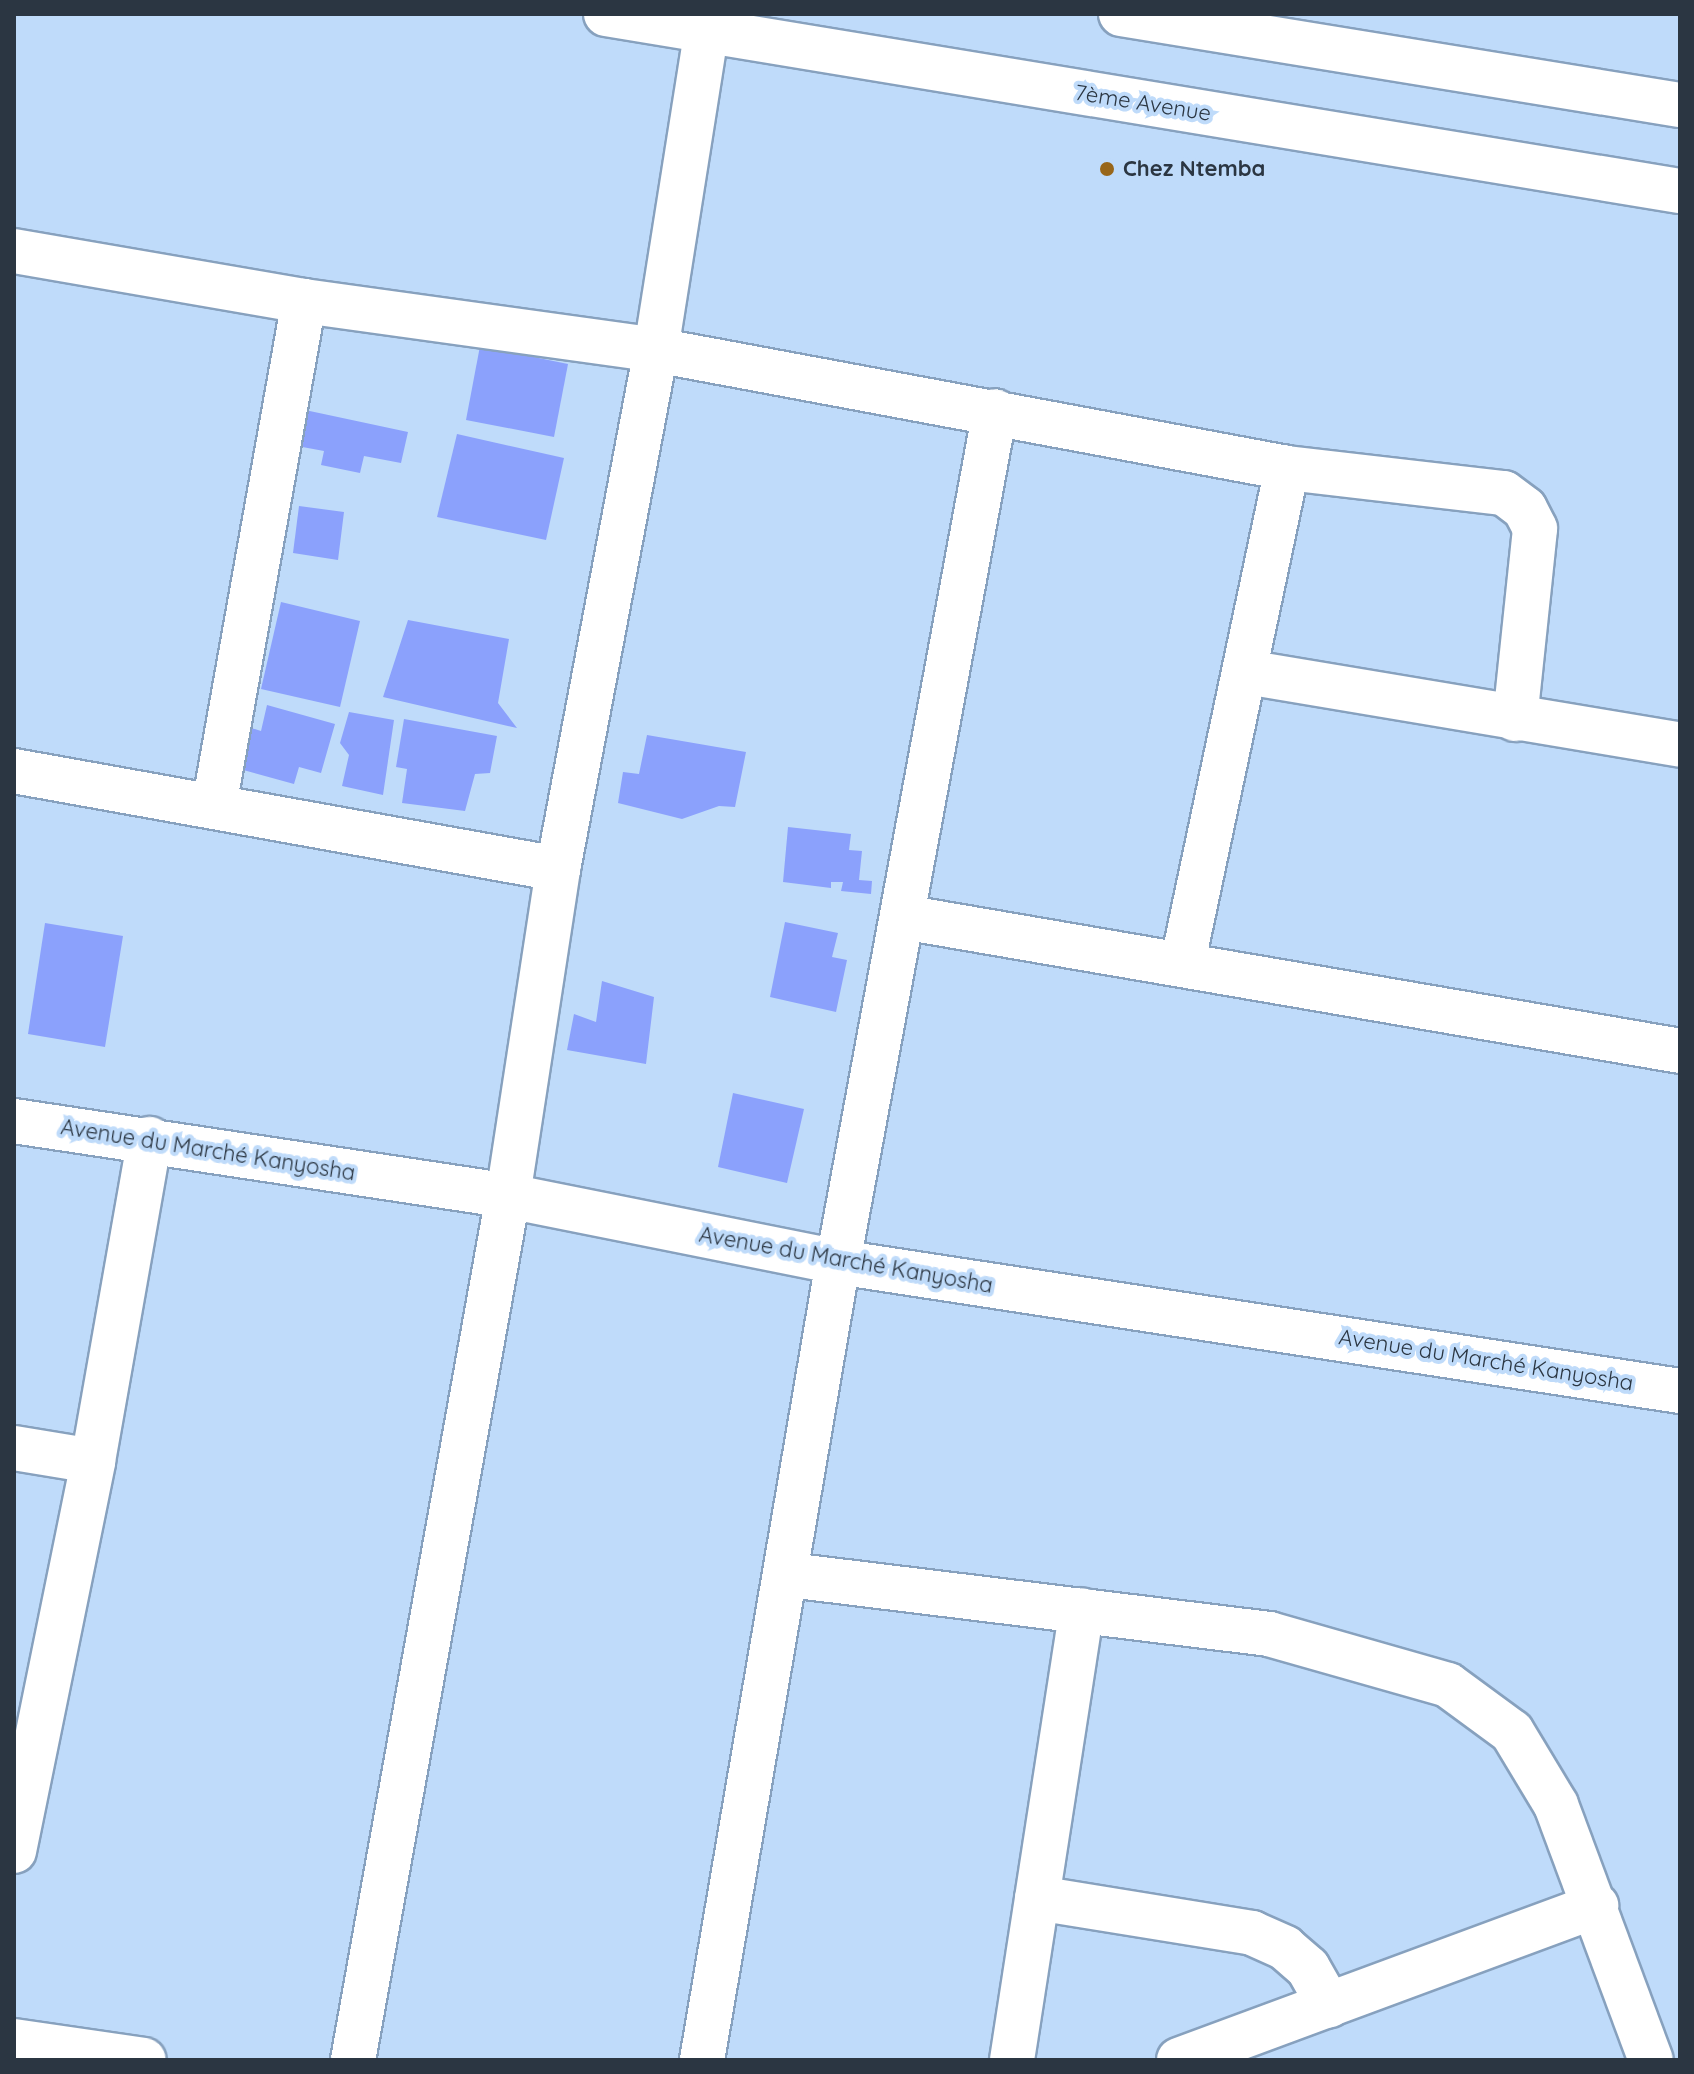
<!DOCTYPE html>
<meta charset="utf-8">
<style>
body{margin:0}
#map{position:relative;width:1694px;height:2074px;overflow:hidden;background:#bfdbfa;font-family:Quicksand,sans-serif}
div>[style]{position:absolute}
.building>*{inset:0;background:#8ba1fc}
.roads{filter:drop-shadow(2px 0 #87a1be) drop-shadow(-2px 0 #87a1be) drop-shadow(0 2px #87a1be) drop-shadow(0 -2px #87a1be)}
.minor>*{height:44px;margin:-22px;padding:0 22px;transform-origin:22px;border-radius:22px;background:#fff}
.dots>*{width:22px;height:22px;translate:-50% -50%;box-sizing:border-box;border:4px solid #bfdbfa;border-radius:50%}
span{translate:-50% -50%;white-space:nowrap;text-align:center;line-height:1.15;-webkit-text-stroke:8px #bfdbfa;paint-order:stroke}
.street-label{font-size:22px;color:#2b3642}
.poi-label{font-size:22px;color:#2b3642;font-weight:700}
.left{translate:0 -50%;text-align:left}
.frame{position:absolute;inset:0;border:16px solid #2b3642;pointer-events:none}
</style>
<div id="map">
<div class="building">
<div style="clip-path:polygon(480px 346px,568px 364px,554px 437px,466px 420px)"></div>
<div style="clip-path:polygon(305px 410px,408px 432px,401px 463px,364px 456px,360px 473px,321px 465px,324px 451px,297px 446px)"></div>
<div style="clip-path:polygon(457px 434px,564px 458px,546px 540px,437px 517px)"></div>
<div style="clip-path:polygon(299px 506px,344px 512px,338px 560px,293px 553px)"></div>
<div style="clip-path:polygon(281px 602px,360px 621px,340px 707px,261px 689px)"></div>
<div style="clip-path:polygon(408px 620px,509px 639px,498px 703px,517px 728px,383px 697px)"></div>
<div style="clip-path:polygon(267px 705px,335px 724px,321px 773px,299px 767px,294px 784px,236px 768px,248px 727px,261px 731px)"></div>
<div style="clip-path:polygon(349px 712px,394px 720px,383px 795px,342px 786px,349px 755px,340px 743px)"></div>
<div style="clip-path:polygon(404px 719px,497px 736px,490px 773px,475px 774px,465px 811px,402px 803px,407px 769px,396px 767px)"></div>
<div style="clip-path:polygon(647px 735px,746px 752px,735px 807px,719px 806px,682px 819px,618px 803px,623px 772px,639px 774px)"></div>
<div style="clip-path:polygon(788px 827px,851px 834px,849px 850px,862px 851px,859px 880px,872px 881px,871px 894px,841px 891px,843px 882px,831px 882px,831px 888px,783px 882px)"></div>
<div style="clip-path:polygon(785px 922px,838px 933px,832px 957px,847px 960px,836px 1012px,770px 997px)"></div>
<div style="clip-path:polygon(45px 923px,123px 936px,105px 1047px,28px 1034px)"></div>
<div style="clip-path:polygon(602px 981px,654px 997px,646px 1064px,567px 1050px,574px 1014px,596px 1022px)"></div>
<div style="clip-path:polygon(733px 1093px,804px 1109px,787px 1183px,718px 1167px)"></div>
</div>
<div class="roads">
<div class="minor">
<div style="left:606px;top:14px;width:1088px;rotate:9.36deg"></div>
<div style="left:1121px;top:14px;width:566px;rotate:9.25deg"></div>
<div style="left:14px;top:251px;width:294px;rotate:9.8deg"></div>
<div style="left:304px;top:301px;width:355px;rotate:7.9deg"></div>
<div style="left:656px;top:350px;width:642px;rotate:10.59deg"></div>
<div style="left:1287px;top:468px;width:218px;rotate:6.6deg"></div>
<div style="left:1504px;top:493px;width:26px;rotate:37deg"></div>
<div style="left:1525px;top:509px;width:22px;rotate:63deg"></div>
<div style="left:1535px;top:529px;width:191px;rotate:96deg"></div>
<div style="left:1246px;top:672px;width:440px;rotate:9.5deg"></div>
<div style="left:14px;top:771px;width:553px;rotate:10.21deg"></div>
<div style="left:214px;top:806px;width:513px;rotate:-79.89deg"></div>
<div style="left:903px;top:917px;width:788px;rotate:9.78deg"></div>
<div style="left:1183px;top:961px;width:504px;rotate:-78.09deg"></div>
<div style="left:14px;top:1121px;width:500px;rotate:8.6deg"></div>
<div style="left:508px;top:1196px;width:337px;rotate:11.3deg"></div>
<div style="left:838px;top:1262px;width:852px;rotate:8.71deg"></div>
<div style="left:14px;top:1448px;width:80px;rotate:9.3deg"></div>
<div style="left:789px;top:1575px;width:484px;rotate:7deg"></div>
<div style="left:1269px;top:1634px;width:186px;rotate:15.9deg"></div>
<div style="left:1448px;top:1685px;width:79px;rotate:36.3deg"></div>
<div style="left:1512px;top:1732px;width:85px;rotate:58.9deg"></div>
<div style="left:1556px;top:1805px;width:272px;rotate:69.6deg"></div>
<div style="left:14px;top:1851px;width:398px;rotate:-78.5deg"></div>
<div style="left:93px;top:1461px;width:327px;rotate:-80deg"></div>
<div style="left:1037px;top:1898px;width:218px;rotate:9.2deg"></div>
<div style="left:1252px;top:1933px;width:36px;rotate:24deg"></div>
<div style="left:1285px;top:1948px;width:30px;rotate:41deg"></div>
<div style="left:1308px;top:1968px;width:43px;rotate:60.4deg"></div>
<div style="left:14px;top:2041px;width:131px;rotate:8.3deg"></div>
<div style="left:353px;top:2060px;width:878px;rotate:-79.83deg"></div>
<div style="left:508px;top:1196px;width:331px;rotate:-81.3deg"></div>
<div style="left:558px;top:869px;width:528px;rotate:-79.31deg"></div>
<div style="left:656px;top:350px;width:340px;rotate:-81deg"></div>
<div style="left:702px;top:2060px;width:810px;rotate:-80.33deg"></div>
<div style="left:838px;top:1262px;width:865px;rotate:-79.55deg"></div>
<div style="left:1012px;top:2060px;width:455px;rotate:-81.2deg"></div>
<div style="left:1179px;top:2060px;width:445px;rotate:-20.3deg"></div>
</div>
</div>
<div class="dots">
<div style="left:1107px;top:169px;background:#986619"></div>
</div>
<div class="street-label">
<span style="left:1143px;top:103px;rotate:9deg">7ème Avenue</span>
<span style="left:208px;top:1150px;rotate:9deg">Avenue du Marché Kanyosha</span>
<span style="left:846px;top:1260px;rotate:10deg">Avenue du Marché Kanyosha</span>
<span style="left:1486px;top:1360px;rotate:9deg">Avenue du Marché Kanyosha</span>
</div>
<div class="poi-label">
<span class="left" style="left:1123px;top:169px">Chez Ntemba</span>
</div>
<div class="frame"></div>
</div>
